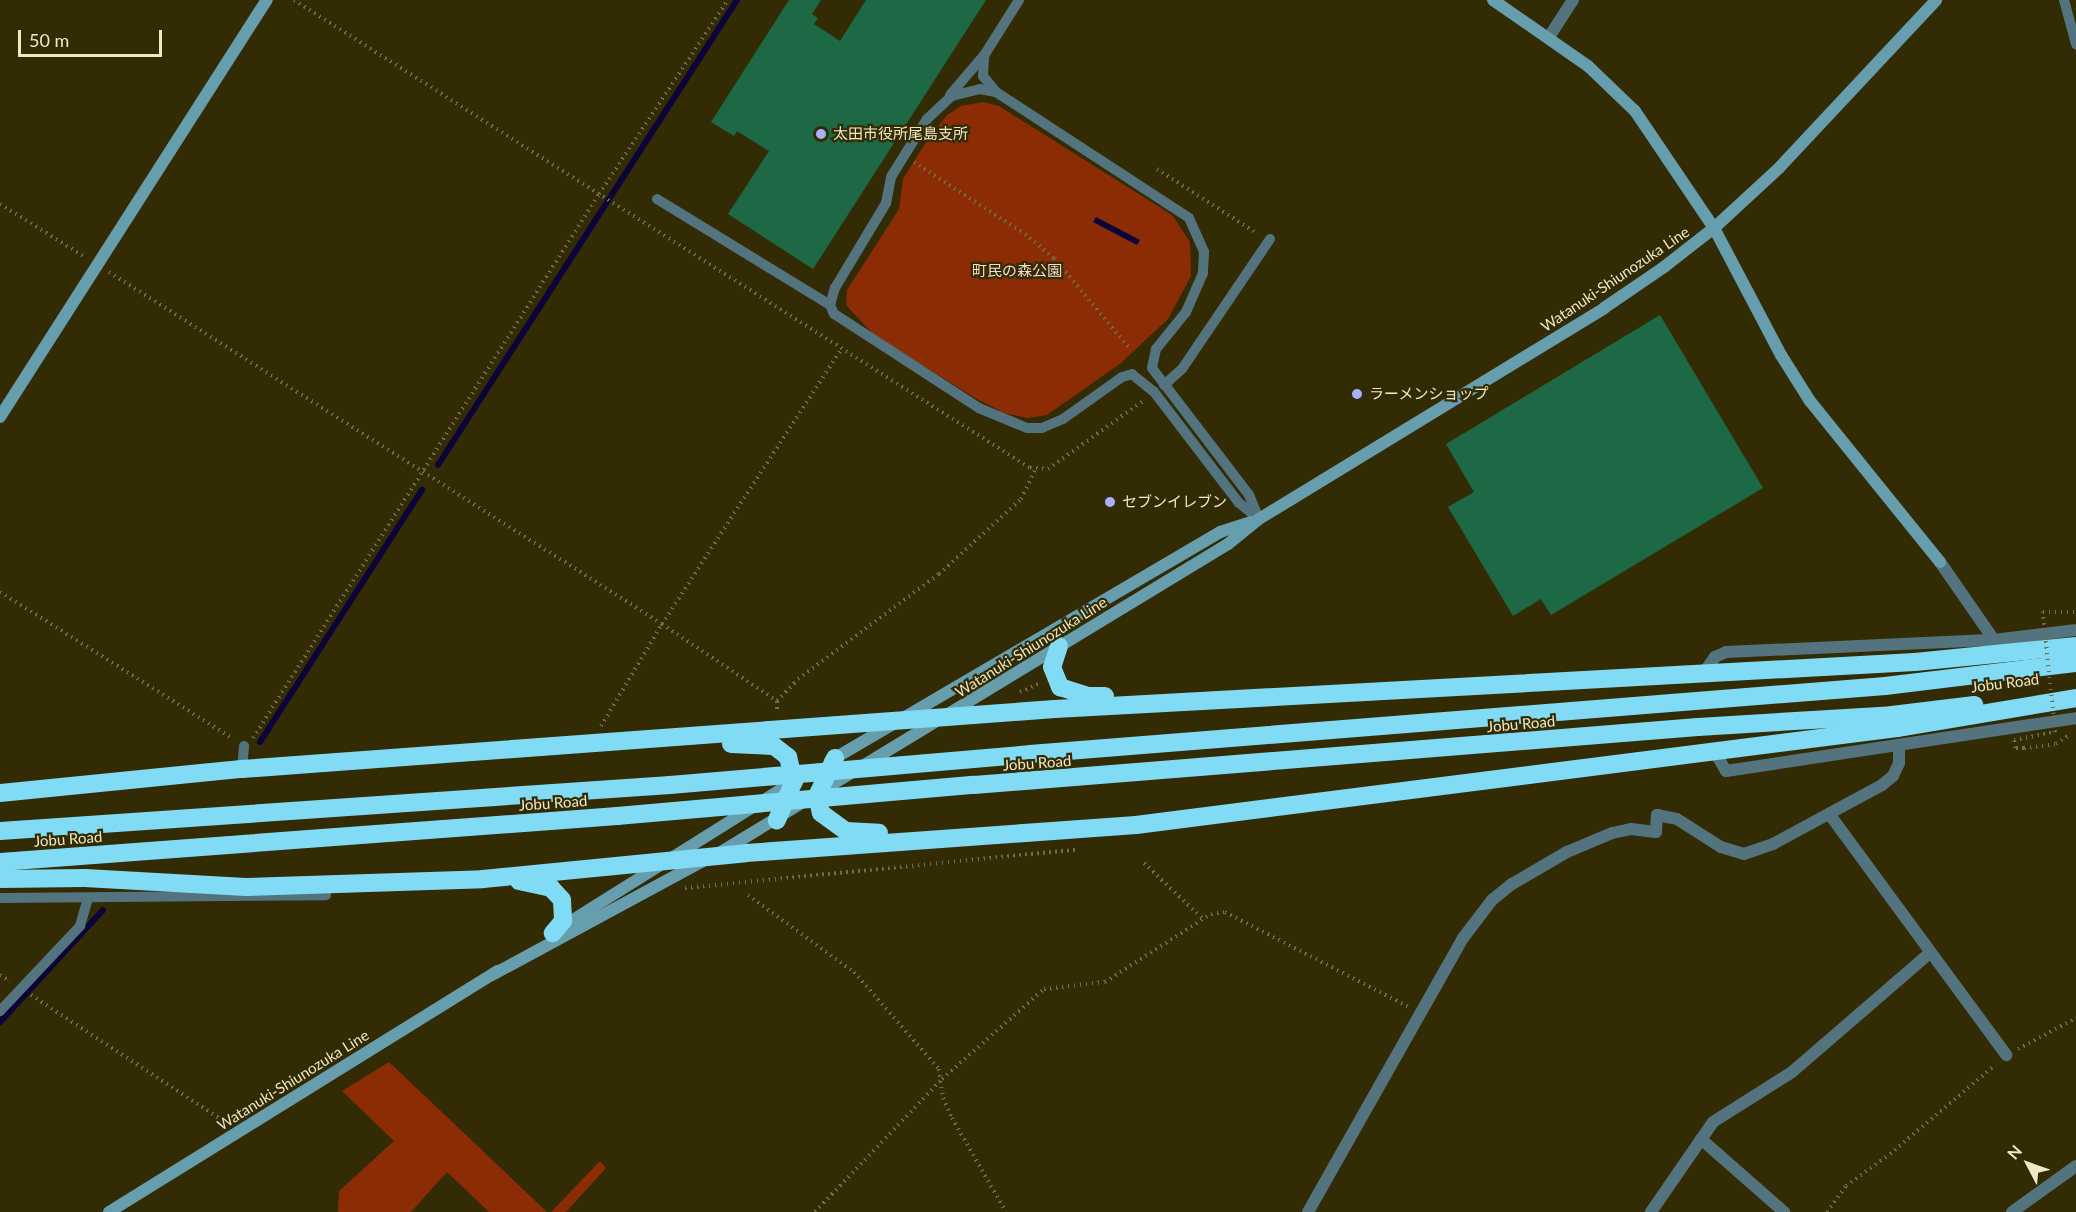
<!DOCTYPE html>
<meta charset="utf-8">
<style>
body{margin:0}
#map{position:relative;width:2076px;height:1212px;overflow:hidden;background:#322b04;font-family:Lato,"Noto Sans JP",sans-serif}
div>[style]{position:absolute}
.green>*{inset:0;background:#8c2c05}
.water>*{inset:0;background:#0c0439}
.stream>*{height:6px;margin:-3px;padding:0 3px;transform-origin:3px;border-radius:3px;background:#0c0439}
.building>*{inset:0;background:#1d6945}
.path>*{height:4px;margin-top:-2px;transform-origin:0;background:repeating-linear-gradient(90deg,#736c47 0 1.5px,transparent 0 6px)}
.lane>*{height:10px;margin:-5px;padding:0 5px;transform-origin:5px;border-radius:5px;background:#53747e}
.street>*{height:12px;margin:-6px;padding:0 6px;transform-origin:6px;border-radius:6px;background:#53747e}
.secondary>*{height:12px;margin:-6px;padding:0 6px;transform-origin:6px;border-radius:6px;background:#679eae}
.highway>*{height:18px;margin:-9px;padding:0 9px;transform-origin:9px;border-radius:9px;background:#82dbf4}
.path-bridge>*{height:4px;margin-top:-2px;transform-origin:0;background:repeating-linear-gradient(90deg,#736c47 0 1.5px,transparent 0 6px)}
.highway-bridge>*{height:18px;margin:-9px;padding:0 9px;transform-origin:9px;border-radius:9px;background:#82dbf4}
.dots>*{width:16px;height:16px;translate:-50% -50%;box-sizing:border-box;border:3px solid #322b04;border-radius:50%}
span{translate:-50% -50%;white-space:nowrap;text-align:center;line-height:1.15;-webkit-text-stroke:4.5px #322b04;paint-order:stroke}
.poi-label{font-size:15px;color:#eee8c5}
.left{translate:0 -50%;text-align:left}
.park-label{font-size:15px;color:#f9dad0}
.street-label{font-size:15px;color:#eee8c5}
.north{position:absolute;left:1998px;top:1134px;width:60px;height:60px;-webkit-text-stroke:4px #322b04;paint-order:stroke;rotate:311deg;font-size:16px;font-weight:700;line-height:24px;text-align:center;color:#eee8c5}
.north::after{content:'';display:block;margin:auto;width:21px;height:27px;background:#eee8c5;clip-path:polygon(50% 0,100% 100%,50% 72%,0 100%)}
.scale{position:absolute;left:18px;top:30px;width:144px;height:27px;box-sizing:border-box;border:3px solid #eee8c5;border-top:0;padding-left:8px;font-size:18px;line-height:21px;white-space:nowrap;color:#eee8c5;-webkit-text-stroke:4px #322b04;paint-order:stroke}
</style>
<div id="map">
<div class="green">
<div style="clip-path:polygon(983px 102px,999px 106px,1172px 215px,1190px 242px,1191px 276px,1168px 319px,1121px 363px,1047px 415px,1027px 418px,1004px 413px,975px 398px,874px 335px,846px 305px,847px 290px,899px 209px,903px 179px,926px 142px,947px 115px,961px 106px)"></div>
<div style="clip-path:polygon(389px 1062px,547px 1212px,489px 1212px,447px 1172px,411px 1212px,338px 1212px,339px 1191px,394px 1141px,342px 1091px)"></div>
<div style="clip-path:polygon(600px 1161px,606px 1168px,566px 1212px,551px 1212px)"></div>
</div>
<div class="water">
<div style="clip-path:polygon(1096px 217px,1140px 240px,1137px 245px,1093px 222px)"></div>
</div>
<div class="stream">
<div style="left:438px;top:465px;width:553px;rotate:-57.26deg"></div>
<div style="left:260px;top:742px;width:300px;rotate:-57.3deg"></div>
<div style="left:0;top:1022px;width:152px;rotate:-47.4deg"></div>
</div>
<div class="building">
<div style="clip-path:polygon(789px 0,821px 0,812px 14px,818px 18px,814px 24px,840px 41px,866px 0,986px 0,813px 269px,728px 214px,769px 151px,737px 131px,734px 136px,711px 122px)"></div>
<div style="clip-path:polygon(1660px 315px,1763px 488px,1551px 615px,1541px 599px,1513px 616px,1448px 507px,1474px 492px,1446px 444px)"></div>
</div>
<div class="path">
<div style="left:294px;top:0;width:872px;rotate:32.45deg"></div>
<div style="left:1030px;top:468px;width:18px;rotate:3deg"></div>
<div style="left:1048px;top:469px;width:117px;rotate:-35.6deg"></div>
<div style="left:914px;top:162px;width:132px;rotate:33deg"></div>
<div style="left:1025px;top:234px;width:38px;rotate:40deg"></div>
<div style="left:1054px;top:258px;width:120px;rotate:50.1deg"></div>
<div style="left:1157px;top:169px;width:120px;rotate:32.8deg"></div>
<div style="left:0;top:204px;width:100px;rotate:31.9deg"></div>
<div style="left:109px;top:272px;width:656px;rotate:32.48deg"></div>
<div style="left:662px;top:624px;width:138px;rotate:33.8deg"></div>
<div style="left:777px;top:701px;width:12px;rotate:90deg"></div>
<div style="left:0;top:592px;width:275px;rotate:32.2deg"></div>
<div style="left:1020px;top:692px;width:22px;rotate:-24deg"></div>
<div style="left:777px;top:701px;width:30px;rotate:-46deg"></div>
<div style="left:798px;top:679px;width:176px;rotate:-36.7deg"></div>
<div style="left:939px;top:574px;width:111px;rotate:-42.4deg"></div>
<div style="left:1021px;top:499px;width:34px;rotate:-64deg"></div>
<div style="left:601px;top:726px;width:119px;rotate:-59.1deg"></div>
<div style="left:662px;top:624px;width:330px;rotate:-56.9deg"></div>
<div style="left:253px;top:738px;width:645px;rotate:-57.54deg"></div>
<div style="left:599px;top:194px;width:233px;rotate:-56.4deg"></div>
<div style="left:2024px;top:748px;width:32px;rotate:-7deg"></div>
<div style="left:2056px;top:744px;width:14px;rotate:-34deg"></div>
<div style="left:1144px;top:863px;width:80px;rotate:43.5deg"></div>
<div style="left:685px;top:888px;width:392px;rotate:-5.6deg"></div>
<div style="left:748px;top:895px;width:131px;rotate:36deg"></div>
<div style="left:854px;top:972px;width:129px;rotate:48.8deg"></div>
<div style="left:939px;top:1069px;width:29px;rotate:82deg"></div>
<div style="left:943px;top:1098px;width:22px;rotate:66deg"></div>
<div style="left:952px;top:1118px;width:108px;rotate:60.1deg"></div>
<div style="left:0;top:975px;width:12px;rotate:31deg"></div>
<div style="left:31px;top:995px;width:232px;rotate:33.2deg"></div>
<div style="left:2018px;top:1049px;width:66px;rotate:-28.1deg"></div>
<div style="left:815px;top:1212px;width:184px;rotate:-46.3deg"></div>
<div style="left:942px;top:1079px;width:136px;rotate:-41.4deg"></div>
<div style="left:1044px;top:989px;width:61px;rotate:-6.5deg"></div>
<div style="left:1105px;top:982px;width:126px;rotate:-32.7deg"></div>
<div style="left:1211px;top:914px;width:14px;rotate:-8deg"></div>
<div style="left:1225px;top:912px;width:207px;rotate:27.3deg"></div>
<div style="left:1827px;top:1212px;width:32px;rotate:-54deg"></div>
<div style="left:1846px;top:1186px;width:54px;rotate:-36deg"></div>
<div style="left:1890px;top:1154px;width:138px;rotate:-40.3deg"></div>
</div>
<div class="lane">
<div style="left:2064px;top:0;width:46px;rotate:74.7deg"></div>
<div style="left:984px;top:57px;width:19px;rotate:93deg"></div>
<div style="left:983px;top:76px;width:21px;rotate:51deg"></div>
<div style="left:980px;top:89px;width:16px;rotate:11deg"></div>
<div style="left:996px;top:92px;width:230px;rotate:33.1deg"></div>
<div style="left:1189px;top:218px;width:37px;rotate:66deg"></div>
<div style="left:1204px;top:252px;width:21px;rotate:93deg"></div>
<div style="left:1203px;top:273px;width:43px;rotate:113.6deg"></div>
<div style="left:1186px;top:312px;width:48px;rotate:129deg"></div>
<div style="left:1156px;top:349px;width:19px;rotate:102deg"></div>
<div style="left:1152px;top:368px;width:160px;rotate:52.6deg"></div>
<div style="left:1249px;top:495px;width:26px;rotate:67deg"></div>
<div style="left:1259px;top:519px;width:26px;rotate:-141deg"></div>
<div style="left:1239px;top:503px;width:140px;rotate:-127.4deg"></div>
<div style="left:1154px;top:392px;width:28px;rotate:-141deg"></div>
<div style="left:1132px;top:374px;width:10px;rotate:163deg"></div>
<div style="left:1122px;top:377px;width:72px;rotate:144.6deg"></div>
<div style="left:1063px;top:419px;width:23px;rotate:157deg"></div>
<div style="left:1042px;top:428px;width:15px;rotate:180deg"></div>
<div style="left:1027px;top:428px;width:52px;rotate:-157.4deg"></div>
<div style="left:979px;top:408px;width:173px;rotate:-147deg"></div>
<div style="left:834px;top:314px;width:10px;rotate:-114deg"></div>
<div style="left:830px;top:305px;width:18px;rotate:-74deg"></div>
<div style="left:835px;top:288px;width:99px;rotate:-59deg"></div>
<div style="left:886px;top:203px;width:26px;rotate:-79deg"></div>
<div style="left:891px;top:177px;width:68px;rotate:-58.2deg"></div>
<div style="left:927px;top:119px;width:34px;rotate:-43deg"></div>
<div style="left:952px;top:96px;width:29px;rotate:-14deg"></div>
<div style="left:950px;top:95px;width:54px;rotate:-49.5deg"></div>
<div style="left:985px;top:54px;width:64px;rotate:-57.8deg"></div>
<div style="left:657px;top:199px;width:203px;rotate:31.5deg"></div>
<div style="left:1164px;top:385px;width:24px;rotate:-42deg"></div>
<div style="left:1182px;top:369px;width:157px;rotate:-55.9deg"></div>
<div style="left:242px;top:769px;width:23px;rotate:-85deg"></div>
<div style="left:0;top:898px;width:326px;rotate:-0.5deg"></div>
<div style="left:0;top:1011px;width:117px;rotate:-46.7deg"></div>
<div style="left:80px;top:926px;width:29px;rotate:-74deg"></div>
</div>
<div class="street">
<div style="left:1549px;top:37px;width:44px;rotate:-57deg"></div>
<div style="left:1940px;top:562px;width:95px;rotate:55.3deg"></div>
<div style="left:1703px;top:674px;width:21px;rotate:-55deg"></div>
<div style="left:1715px;top:657px;width:12px;rotate:-24deg"></div>
<div style="left:1726px;top:652px;width:268px;rotate:-2.6deg"></div>
<div style="left:1994px;top:640px;width:83px;rotate:-7deg"></div>
<div style="left:1715px;top:752px;width:22px;rotate:60deg"></div>
<div style="left:1726px;top:771px;width:354px;rotate:-8.6deg"></div>
<div style="left:1830px;top:815px;width:298px;rotate:53.7deg"></div>
<div style="left:1701px;top:1139px;width:111px;rotate:41.3deg"></div>
<div style="left:1308px;top:1212px;width:315px;rotate:-60.5deg"></div>
<div style="left:1463px;top:938px;width:48px;rotate:-52.7deg"></div>
<div style="left:1492px;top:900px;width:26px;rotate:-39deg"></div>
<div style="left:1512px;top:884px;width:64px;rotate:-30.2deg"></div>
<div style="left:1567px;top:852px;width:49px;rotate:-22.9deg"></div>
<div style="left:1612px;top:833px;width:19px;rotate:-12deg"></div>
<div style="left:1631px;top:829px;width:25px;rotate:7deg"></div>
<div style="left:1656px;top:832px;width:17px;rotate:-87deg"></div>
<div style="left:1657px;top:815px;width:20px;rotate:11deg"></div>
<div style="left:1677px;top:819px;width:52px;rotate:32.5deg"></div>
<div style="left:1721px;top:847px;width:24px;rotate:17deg"></div>
<div style="left:1744px;top:854px;width:31px;rotate:-19deg"></div>
<div style="left:1773px;top:844px;width:124px;rotate:-28.4deg"></div>
<div style="left:1882px;top:785px;width:14px;rotate:-39deg"></div>
<div style="left:1893px;top:776px;width:14px;rotate:-65deg"></div>
<div style="left:1899px;top:763px;width:16px;rotate:-90deg"></div>
<div style="left:1651px;top:1212px;width:109px;rotate:-55.4deg"></div>
<div style="left:1713px;top:1122px;width:93px;rotate:-32.3deg"></div>
<div style="left:1792px;top:1072px;width:182px;rotate:-40.8deg"></div>
<div style="left:2012px;top:1212px;width:79px;rotate:-35.7deg"></div>
</div>
<div class="secondary">
<div style="left:1493px;top:0;width:116px;rotate:34.8deg"></div>
<div style="left:1588px;top:66px;width:65px;rotate:43.8deg"></div>
<div style="left:1635px;top:111px;width:141px;rotate:56deg"></div>
<div style="left:1714px;top:228px;width:144px;rotate:62.2deg"></div>
<div style="left:1781px;top:355px;width:54px;rotate:57.8deg"></div>
<div style="left:1810px;top:401px;width:207px;rotate:51.1deg"></div>
<div style="left:0;top:417px;width:495px;rotate:-57.4deg"></div>
<div style="left:830px;top:761px;width:452px;rotate:-30.4deg"></div>
<div style="left:1220px;top:532px;width:32px;rotate:-18deg"></div>
<div style="left:721px;top:852px;width:593px;rotate:-31.28deg"></div>
<div style="left:1228px;top:544px;width:40px;rotate:-39deg"></div>
<div style="left:1259px;top:519px;width:404px;rotate:-31.4deg"></div>
<div style="left:1604px;top:308px;width:73px;rotate:-34.3deg"></div>
<div style="left:1664px;top:267px;width:63px;rotate:-38deg"></div>
<div style="left:1714px;top:228px;width:88px;rotate:-42.7deg"></div>
<div style="left:1779px;top:168px;width:230px;rotate:-46.9deg"></div>
<div style="left:560px;top:928px;width:276px;rotate:-32.1deg"></div>
<div style="left:492px;top:975px;width:242px;rotate:-28.4deg"></div>
<div style="left:109px;top:1212px;width:458px;rotate:-31.8deg"></div>
</div>
<div class="highway">
<div style="left:1059px;top:646px;width:22px;rotate:108deg"></div>
<div style="left:1052px;top:667px;width:22px;rotate:68deg"></div>
<div style="left:1060px;top:687px;width:28px;rotate:18deg"></div>
<div style="left:1087px;top:696px;width:18px"></div>
<div style="left:731px;top:744px;width:43px;rotate:2.7deg"></div>
<div style="left:774px;top:746px;width:18px;rotate:38deg"></div>
<div style="left:788px;top:757px;width:25px;rotate:76deg"></div>
<div style="left:794px;top:781px;width:43px;rotate:113.6deg"></div>
<div style="left:1030px;top:754px;width:858px;rotate:-4.55deg"></div>
<div style="left:1885px;top:686px;width:192px;rotate:-6.9deg"></div>
<div style="left:835px;top:758px;width:42px;rotate:115.3deg"></div>
<div style="left:817px;top:796px;width:17px;rotate:77deg"></div>
<div style="left:821px;top:813px;width:31px;rotate:36deg"></div>
<div style="left:846px;top:831px;width:33px;rotate:3deg"></div>
<div style="left:974px;top:785px;width:726px;rotate:-4.58deg"></div>
<div style="left:1698px;top:727px;width:194px;rotate:-3.5deg"></div>
<div style="left:1892px;top:715px;width:83px;rotate:-7deg"></div>
<div style="left:0;top:793px;width:243px;rotate:-5.7deg"></div>
<div style="left:242px;top:769px;width:815px;rotate:-4.22deg"></div>
<div style="left:1055px;top:709px;width:861px;rotate:-3.13deg"></div>
<div style="left:1915px;top:662px;width:162px;rotate:-5.7deg"></div>
<div style="left:0;top:831px;width:672px;rotate:-3.93deg"></div>
<div style="left:0;top:862px;width:619px;rotate:-4.26deg"></div>
<div style="left:0;top:879px;width:85px;rotate:-0.7deg"></div>
<div style="left:85px;top:878px;width:161px;rotate:3.2deg"></div>
<div style="left:246px;top:887px;width:237px;rotate:-1.9deg"></div>
<div style="left:483px;top:879px;width:264px;rotate:-5.6deg"></div>
<div style="left:746px;top:853px;width:391px;rotate:-4.1deg"></div>
<div style="left:1136px;top:825px;width:767px;rotate:-7.26deg"></div>
<div style="left:1897px;top:728px;width:181px;rotate:-9.5deg"></div>
<div style="left:519px;top:881px;width:33px;rotate:12deg"></div>
<div style="left:551px;top:888px;width:16px;rotate:47deg"></div>
<div style="left:562px;top:900px;width:21px;rotate:87deg"></div>
<div style="left:563px;top:921px;width:16px;rotate:130deg"></div>
</div>
<div class="path-bridge">
<div style="left:2024px;top:748px;width:9px;rotate:180deg"></div>
<div style="left:2015px;top:748px;width:8px;rotate:-97deg"></div>
<div style="left:2014px;top:740px;width:42px;rotate:-11deg"></div>
<div style="left:2055px;top:732px;width:121px;rotate:-95.7deg"></div>
<div style="left:2043px;top:612px;width:33px"></div>
</div>
<div class="highway-bridge">
<div style="left:670px;top:785px;width:361px;rotate:-4.9deg"></div>
<div style="left:617px;top:816px;width:358px;rotate:-5deg"></div>
</div>
<div class="dots">
<div style="left:821px;top:134px;background:#a7b1fc"></div>
<div style="left:1357px;top:394px;background:#a7b1fc"></div>
<div style="left:1110px;top:502px;background:#a7b1fc"></div>
</div>
<div class="poi-label">
<span class="left" style="left:833px;top:134px">太田市役所尾島支所</span>
<span class="left" style="left:1369px;top:394px">ラーメンショップ</span>
<span class="left" style="left:1122px;top:502px">セブンイレブン</span>
</div>
<div class="park-label">
<span style="left:1017px;top:271px">町民の森公園</span>
</div>
<div class="street-label">
<span style="left:1615px;top:279px;rotate:-34deg">Watanuki-Shiunozuka Line</span>
<span style="left:1031px;top:647px;rotate:-32deg">Watanuki-Shiunozuka Line</span>
<span style="left:2005px;top:683px;rotate:-7deg">Jobu Road</span>
<span style="left:1521px;top:724px;rotate:-5deg">Jobu Road</span>
<span style="left:1037px;top:763px;rotate:-4deg">Jobu Road</span>
<span style="left:553px;top:803px;rotate:-4deg">Jobu Road</span>
<span style="left:68px;top:839px;rotate:-4deg">Jobu Road</span>
<span style="left:293px;top:1080px;rotate:-32deg">Watanuki-Shiunozuka Line</span>
</div>
<div class="north">N</div>
<div class="scale">50 m</div>
</div>
